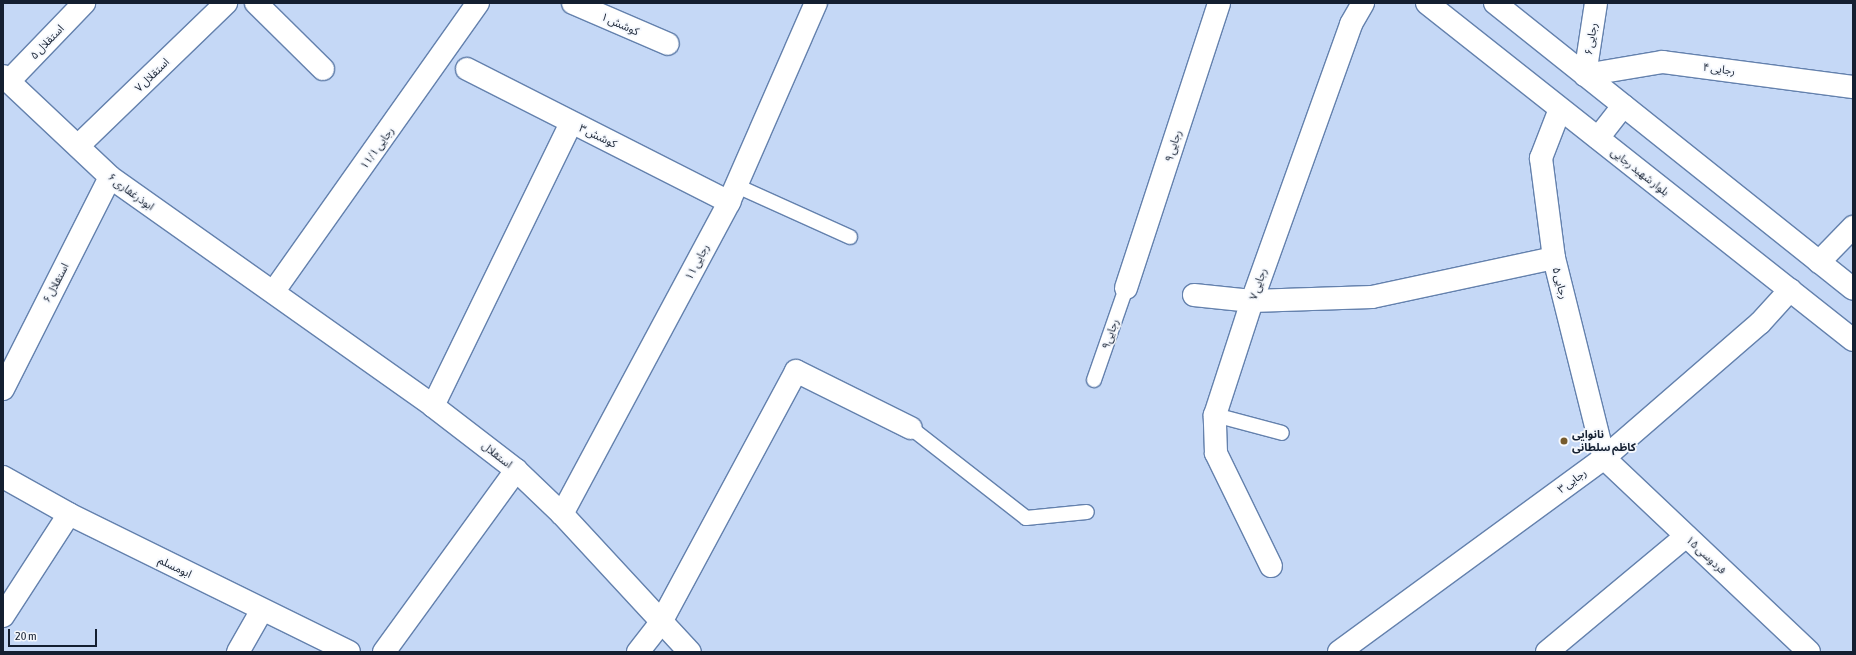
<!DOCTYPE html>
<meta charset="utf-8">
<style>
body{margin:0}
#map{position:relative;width:1856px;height:655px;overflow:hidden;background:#c5d8f6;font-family:"Asap Condensed","Noto Sans Arabic",sans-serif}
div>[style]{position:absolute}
.roads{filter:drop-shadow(1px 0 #6481ad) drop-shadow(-1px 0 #6481ad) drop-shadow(0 1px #6481ad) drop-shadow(0 -1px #6481ad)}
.service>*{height:14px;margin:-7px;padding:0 7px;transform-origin:7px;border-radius:7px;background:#fff}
.minor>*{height:22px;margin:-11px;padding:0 11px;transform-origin:11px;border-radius:11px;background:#fff}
.tertiary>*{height:22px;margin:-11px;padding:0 11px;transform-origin:11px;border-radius:11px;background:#fff}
.secondary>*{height:22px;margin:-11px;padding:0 11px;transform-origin:11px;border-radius:11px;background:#fff}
.dots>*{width:11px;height:11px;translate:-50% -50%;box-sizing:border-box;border:2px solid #f5f8fd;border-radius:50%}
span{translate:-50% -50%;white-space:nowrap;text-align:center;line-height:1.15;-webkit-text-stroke:3.5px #f5f8fd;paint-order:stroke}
.street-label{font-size:11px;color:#141f31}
.poi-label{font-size:11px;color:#141f31;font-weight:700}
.left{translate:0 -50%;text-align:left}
.frame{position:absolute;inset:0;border:4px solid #141f31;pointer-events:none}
.scale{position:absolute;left:8px;top:629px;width:89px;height:18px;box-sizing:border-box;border:2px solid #141f31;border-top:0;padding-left:5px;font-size:12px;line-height:14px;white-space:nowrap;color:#141f31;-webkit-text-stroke:3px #f5f8fd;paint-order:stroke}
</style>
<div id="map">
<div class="roads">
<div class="service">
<div style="left:737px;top:186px;width:124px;rotate:24.3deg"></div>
<div style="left:1094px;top:380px;width:97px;rotate:-70.8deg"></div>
<div style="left:1215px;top:415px;width:69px;rotate:15deg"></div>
<div style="left:911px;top:428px;width:146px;rotate:38deg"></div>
<div style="left:1026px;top:518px;width:61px;rotate:-5.6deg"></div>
</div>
<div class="minor">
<div style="left:256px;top:3px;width:94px;rotate:44.6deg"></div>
<div style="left:573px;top:3px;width:103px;rotate:23.3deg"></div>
<div style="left:1596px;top:3px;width:73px;rotate:98.7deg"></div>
<div style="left:1585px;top:75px;width:79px;rotate:-9.5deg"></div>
<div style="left:1663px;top:62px;width:192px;rotate:7.5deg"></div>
<div style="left:467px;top:69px;width:294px;rotate:26.9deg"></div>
<div style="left:10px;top:80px;width:107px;rotate:-46.1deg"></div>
<div style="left:1560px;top:109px;width:53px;rotate:111.2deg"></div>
<div style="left:1541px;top:158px;width:101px;rotate:82.6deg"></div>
<div style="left:1554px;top:258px;width:206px;rotate:76deg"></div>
<div style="left:1604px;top:458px;width:282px;rotate:43.4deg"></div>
<div style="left:78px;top:146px;width:206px;rotate:-44deg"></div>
<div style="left:1819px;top:262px;width:49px;rotate:-45.8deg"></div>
<div style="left:1126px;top:288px;width:300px;rotate:-71.9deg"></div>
<div style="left:1194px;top:295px;width:58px;rotate:5.9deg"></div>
<div style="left:1252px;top:301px;width:120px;rotate:-1.9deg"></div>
<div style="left:1372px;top:297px;width:186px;rotate:-12.1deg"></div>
<div style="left:3px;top:389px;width:237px;rotate:-63.2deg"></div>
<div style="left:433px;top:406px;width:315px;rotate:-64deg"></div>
<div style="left:562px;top:514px;width:354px;rotate:-61.8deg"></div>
<div style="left:729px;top:202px;width:217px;rotate:-66.4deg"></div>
<div style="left:1271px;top:566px;width:126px;rotate:-116deg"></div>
<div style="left:1216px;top:453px;width:38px;rotate:-92deg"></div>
<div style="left:1215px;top:415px;width:120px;rotate:-72deg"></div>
<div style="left:1252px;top:301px;width:294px;rotate:-70.3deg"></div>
<div style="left:1351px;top:24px;width:24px;rotate:-60deg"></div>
<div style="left:3px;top:616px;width:121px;rotate:-57.1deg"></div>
<div style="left:238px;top:652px;width:48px;rotate:-60.3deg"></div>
<div style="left:384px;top:652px;width:225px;rotate:-54deg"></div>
<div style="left:638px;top:652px;width:36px;rotate:-52deg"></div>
<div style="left:660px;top:624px;width:287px;rotate:-61.7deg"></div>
<div style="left:796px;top:371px;width:128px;rotate:26.4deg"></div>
<div style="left:1339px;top:652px;width:328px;rotate:-36.2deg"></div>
<div style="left:1604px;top:458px;width:206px;rotate:-40.9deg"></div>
<div style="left:1760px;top:323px;width:45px;rotate:-47.7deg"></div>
<div style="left:1547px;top:652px;width:181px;rotate:-39.8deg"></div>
</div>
<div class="tertiary">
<div style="left:3px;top:76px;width:147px;rotate:43.3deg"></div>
<div style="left:110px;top:177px;width:396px;rotate:35.3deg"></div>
<div style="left:433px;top:406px;width:105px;rotate:37.6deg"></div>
<div style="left:516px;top:470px;width:64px;rotate:43.7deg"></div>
<div style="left:562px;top:514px;width:188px;rotate:47.2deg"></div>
<div style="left:274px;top:291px;width:353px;rotate:-54.7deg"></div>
<div style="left:3px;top:477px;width:76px;rotate:29.3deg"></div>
<div style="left:69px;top:514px;width:312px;rotate:26.2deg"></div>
</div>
<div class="secondary">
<div style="left:1427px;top:3px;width:543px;rotate:38.35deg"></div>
<div style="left:1495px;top:3px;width:458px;rotate:38.6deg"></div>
<div style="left:1598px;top:138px;width:41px;rotate:-52deg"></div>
</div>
</div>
<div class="dots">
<div style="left:1564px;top:441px;background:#765b2e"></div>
</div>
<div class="street-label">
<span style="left:620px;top:24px;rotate:24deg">کوشش ۱</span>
<span style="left:1591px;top:39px;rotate:-81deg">رجایی ۶</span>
<span style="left:47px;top:42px;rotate:-46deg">استقلال ۵</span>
<span style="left:1719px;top:69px;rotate:8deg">رجایی ۴</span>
<span style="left:152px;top:75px;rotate:-44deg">استقلال ۷</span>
<span style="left:598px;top:136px;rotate:26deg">کوشش ۳</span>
<span style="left:1173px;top:146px;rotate:-72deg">رجایی ۹</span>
<span style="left:377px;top:148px;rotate:-54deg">رجایی ۱۱/۱</span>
<span style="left:1640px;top:172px;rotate:38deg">بلوار شهید رجایی</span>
<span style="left:131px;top:192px;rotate:36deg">ابوذرغفاری ۶</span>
<span style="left:697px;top:262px;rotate:-62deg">رجایی ۱۱</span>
<span style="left:56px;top:283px;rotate:-63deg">استقلال ۶</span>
<span style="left:1560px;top:283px;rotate:76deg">رجایی ۵</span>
<span style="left:1258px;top:284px;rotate:-71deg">رجایی ۷</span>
<span style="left:1110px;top:334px;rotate:-70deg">رجایی۹</span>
<span style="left:497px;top:455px;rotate:38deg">استقلال</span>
<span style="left:1572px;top:481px;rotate:-36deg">رجایی ۳</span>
<span style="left:1706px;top:555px;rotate:43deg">فردوسی ۱۵</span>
<span style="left:175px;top:567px;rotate:26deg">ابومسلم</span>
</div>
<div class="poi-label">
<span class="left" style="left:1572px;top:441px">نانوایی<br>کاظم سلطانی</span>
</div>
<div class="frame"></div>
<div class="scale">20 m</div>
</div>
